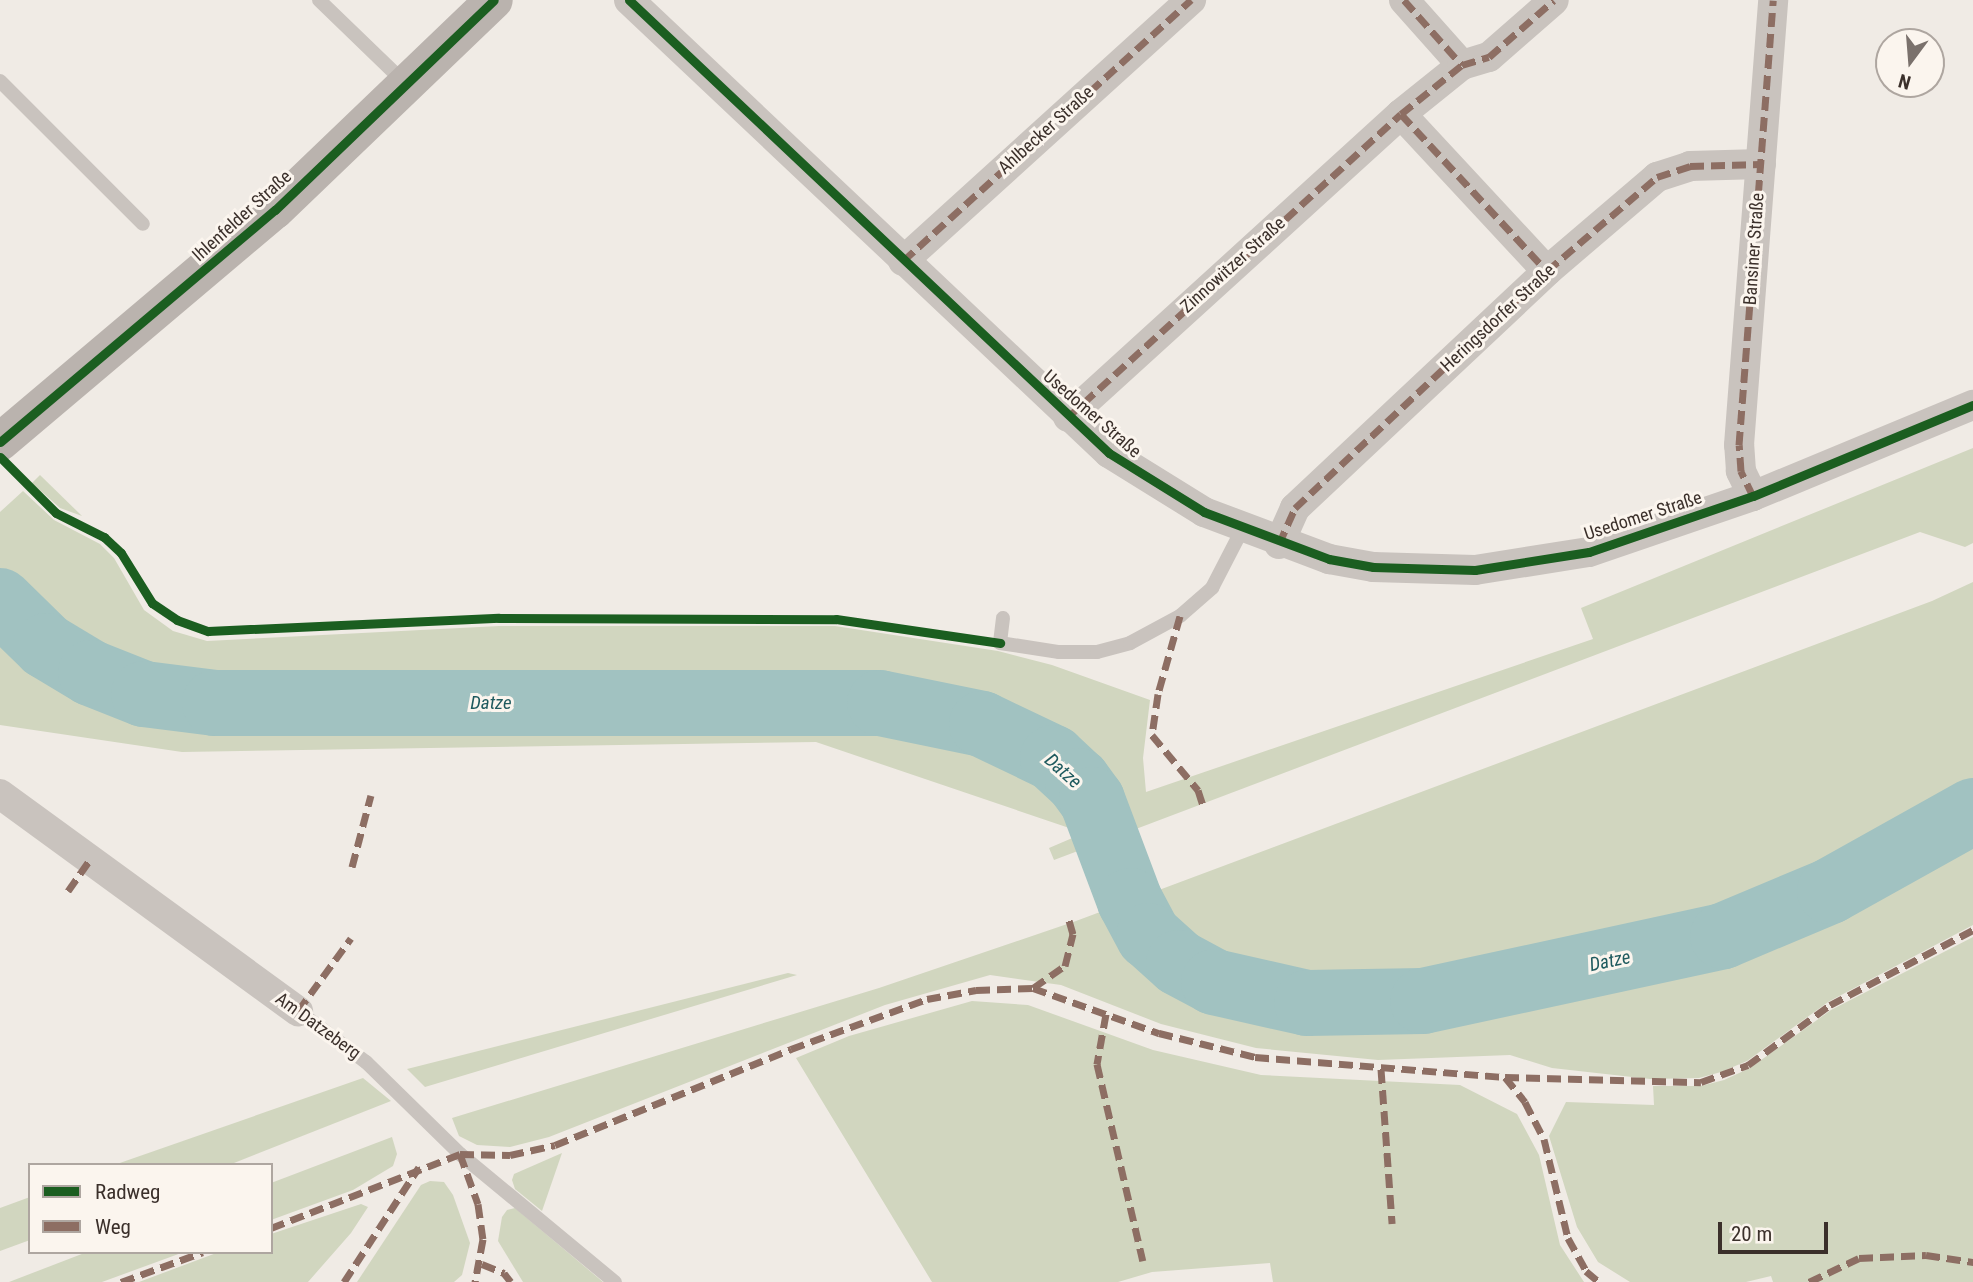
<!DOCTYPE html>
<meta charset="utf-8">
<style>
body{margin:0}
#map{position:relative;width:1973px;height:1282px;overflow:hidden;background:#f0ebe5;font-family:"Roboto Condensed",sans-serif}
div>[style]{position:absolute}
.green>*{inset:0;background:#d1d6bf}
.river>*{height:66px;margin:-33px;padding:0 33px;transform-origin:33px;border-radius:33px;background:#a1c2c1}
.service>*{height:14px;margin:-7px;padding:0 7px;transform-origin:7px;border-radius:7px;background:#c9c3be}
.minor>*{height:30px;margin:-15px;padding:0 15px;transform-origin:15px;border-radius:15px;background:#c9c3be}
.secondary>*{height:38px;margin:-19px;padding:0 19px;transform-origin:19px;border-radius:19px;background:#bab3ae}
.quiet>*{height:7px;margin-top:-3.5px;transform-origin:0;background:repeating-linear-gradient(90deg,#8d6e63 0 14px,transparent 0 21px)}
.cycleway>*{height:9px;margin:-4.5px;padding:0 4.5px;transform-origin:4.5px;border-radius:4.5px;background:#1b5e20}
span{translate:-50% -50%;white-space:nowrap;text-align:center;line-height:1.15;-webkit-text-stroke:6px #fbf5ee;paint-order:stroke}
.street-label{font-size:18px;color:#3b302b}
.water-label{font-size:19px;color:#1f5a5e;font-style:italic}
.legend{position:absolute;left:28px;top:1163px;width:245px;height:91px;box-sizing:border-box;background:#fbf5ee;border:2px solid #aea6a0;margin:0;padding:9px 12px;list-style:none;font-size:21px;color:#3b302b}
.legend li{display:flex;align-items:center;gap:14px;height:35px}
.legend b{width:35px;border:2px solid #aea6a0}
.north{position:absolute;left:1875px;top:28px;width:70px;height:70px;box-sizing:border-box;background:#fbf5ee;border:2px solid #aea6a0;border-radius:50%;rotate:196deg;font-size:19px;font-weight:700;line-height:28px;text-align:center;color:#3b302b}
.north::after{content:'';display:block;margin:auto;width:24px;height:32px;background:#7a716c;clip-path:polygon(50% 0,100% 100%,50% 72%,0 100%)}
.scale{position:absolute;left:1718px;top:1222px;width:110px;height:32px;box-sizing:border-box;border:4px solid #3b302b;border-top:0;padding-left:9px;font-size:21px;line-height:24px;white-space:nowrap;color:#3b302b;-webkit-text-stroke:5px #fbf5ee;paint-order:stroke}
</style>
<div id="map">
<div class="green">
<div style="clip-path:polygon(1973px 448px,1973px 543px,1965px 547px,1920px 532px,1054px 860px,1049px 848px,1084px 833px,816px 742px,182px 752px,0 725px,0 512px,23px 491px,54px 520px,100px 544px,114px 558px,144px 610px,173px 631px,207px 641px,499px 626px,835px 626px,998px 651px,1052px 665px,1150px 700px,1143px 758px,1146px 792px,1593px 639px,1581px 608px)"></div>
<div style="clip-path:polygon(40px 475px,82px 516px,60px 508px,32px 483px)"></div>
<div style="clip-path:polygon(1973px 582px,1973px 925px,1828px 1002px,1747px 1061px,1721px 1072px,1699px 1078px,1650px 1079px,1552px 1068px,1510px 1055px,1378px 1060px,1256px 1048px,1161px 1024px,1061px 985px,990px 975px,885px 1005px,549px 1137px,510px 1147px,477px 1145px,459px 1136px,452px 1118px,879px 988px,1076px 921px,1932px 601px)"></div>
<div style="clip-path:polygon(1973px 937px,1973px 1282px,1773px 1282px,1771px 1276px,1746px 1282px,1630px 1282px,1598px 1262px,1577px 1227px,1549px 1136px,1566px 1102px,1654px 1105px,1653px 1086px,1701px 1086px,1724px 1080px,1750px 1068px,1831px 1010px)"></div>
<div style="clip-path:polygon(788px 973px,797px 975px,425px 1087px,407px 1069px)"></div>
<div style="clip-path:polygon(972px 1001px,1028px 1005px,1153px 1050px,1261px 1075px,1460px 1085px,1517px 1114px,1539px 1155px,1560px 1245px,1584px 1282px,1273px 1282px,1270px 1263px,1152px 1272px,1118px 1282px,932px 1282px,796px 1058px,849px 1036px)"></div>
<div style="clip-path:polygon(363px 1078px,391px 1101px,229px 1165px,114px 1165px)"></div>
<div style="clip-path:polygon(392px 1137px,397px 1154px,393px 1166px,353px 1190px,271px 1220px,271px 1183px)"></div>
<div style="clip-path:polygon(562px 1153px,542px 1211px,515px 1189px,512px 1180px,514px 1174px)"></div>
<div style="clip-path:polygon(430px 1181px,444px 1182px,453px 1195px,470px 1243px,462px 1275px,454px 1282px,357px 1282px,421px 1185px)"></div>
<div style="clip-path:polygon(30px 1197px,30px 1240px,0 1251px,0 1208px)"></div>
<div style="clip-path:polygon(361px 1204px,368px 1207px,351px 1233px,308px 1282px,139px 1282px,219px 1252px,271px 1252px,271px 1234px)"></div>
<div style="clip-path:polygon(515px 1208px,603px 1282px,523px 1282px,498px 1241px,502px 1217px,507px 1210px)"></div>
<div style="clip-path:polygon(87px 1252px,184px 1252px,102px 1282px,9px 1282px)"></div>
</div>
<div class="river">
<div style="left:0;top:601px;width:64px;rotate:44.4deg"></div>
<div style="left:46px;top:646px;width:52px;rotate:31deg"></div>
<div style="left:91px;top:673px;width:57px;rotate:21.6deg"></div>
<div style="left:144px;top:694px;width:72px;rotate:7.2deg"></div>
<div style="left:215px;top:703px;width:665px"></div>
<div style="left:880px;top:703px;width:104px;rotate:11.6deg"></div>
<div style="left:982px;top:724px;width:79px;rotate:25.6deg"></div>
<div style="left:1053px;top:758px;width:34px;rotate:43deg"></div>
<div style="left:1078px;top:781px;width:24px;rotate:54deg"></div>
<div style="left:1092px;top:800px;width:108px;rotate:69.4deg"></div>
<div style="left:1130px;top:901px;width:40px;rotate:62deg"></div>
<div style="left:1149px;top:936px;width:40px;rotate:42deg"></div>
<div style="left:1179px;top:963px;width:40px;rotate:28deg"></div>
<div style="left:1214px;top:982px;width:95px;rotate:12.7deg"></div>
<div style="left:1307px;top:1003px;width:116px;rotate:-1deg"></div>
<div style="left:1423px;top:1001px;width:307px;rotate:-12.2deg"></div>
<div style="left:1723px;top:936px;width:116px;rotate:-22.8deg"></div>
<div style="left:1830px;top:891px;width:164px;rotate:-29.2deg"></div>
</div>
<div class="service">
<div style="left:319px;top:0;width:120px;rotate:44deg"></div>
<div style="left:0;top:81px;width:202px;rotate:45deg"></div>
<div style="left:1003px;top:618px;width:25px;rotate:97deg"></div>
<div style="left:1000px;top:643px;width:60px;rotate:8.7deg"></div>
<div style="left:1059px;top:652px;width:38px"></div>
<div style="left:1097px;top:652px;width:34px;rotate:-15deg"></div>
<div style="left:1130px;top:643px;width:57px;rotate:-28.4deg"></div>
<div style="left:1180px;top:616px;width:43px;rotate:-41.2deg"></div>
<div style="left:1212px;top:588px;width:65px;rotate:-62.7deg"></div>
<div style="left:298px;top:1011px;width:85px;rotate:36.9deg"></div>
<div style="left:366px;top:1062px;width:132px;rotate:44.4deg"></div>
<div style="left:460px;top:1154px;width:201px;rotate:39.6deg"></div>
</div>
<div class="minor">
<div style="left:629px;top:0;width:660px;rotate:43.34deg"></div>
<div style="left:1109px;top:453px;width:112px;rotate:31.8deg"></div>
<div style="left:1204px;top:512px;width:134px;rotate:20.6deg"></div>
<div style="left:1329px;top:559px;width:45px;rotate:10.3deg"></div>
<div style="left:1373px;top:567px;width:102px;rotate:1.7deg"></div>
<div style="left:1475px;top:570px;width:115px;rotate:-9deg"></div>
<div style="left:1589px;top:552px;width:173px;rotate:-18.9deg"></div>
<div style="left:1753px;top:496px;width:238px;rotate:-22.5deg"></div>
<div style="left:1404px;top:0;width:87px;rotate:48.3deg"></div>
<div style="left:1401px;top:114px;width:214px;rotate:47.1deg"></div>
<div style="left:903px;top:261px;width:389px;rotate:-42.2deg"></div>
<div style="left:1068px;top:417px;width:450px;rotate:-42.3deg"></div>
<div style="left:1401px;top:114px;width:78px;rotate:-38.8deg"></div>
<div style="left:1462px;top:65px;width:28px;rotate:-17deg"></div>
<div style="left:1489px;top:57px;width:86px;rotate:-41.2deg"></div>
<div style="left:1753px;top:496px;width:28px;rotate:-116deg"></div>
<div style="left:1741px;top:471px;width:26px;rotate:-94deg"></div>
<div style="left:1739px;top:445px;width:446px;rotate:-85.6deg"></div>
<div style="left:1279px;top:544px;width:39px;rotate:-66deg"></div>
<div style="left:1295px;top:508px;width:346px;rotate:-43.2deg"></div>
<div style="left:1547px;top:271px;width:145px;rotate:-40.5deg"></div>
<div style="left:1657px;top:177px;width:35px;rotate:-18deg"></div>
<div style="left:1690px;top:166px;width:71px;rotate:-1.6deg"></div>
<div style="left:0;top:794px;width:369px;rotate:36.1deg"></div>
</div>
<div class="secondary">
<div style="left:0;top:442px;width:360px;rotate:-40.2deg"></div>
<div style="left:275px;top:210px;width:303px;rotate:-43.8deg"></div>
</div>
<div class="quiet">
<div style="left:1404px;top:0;width:87px;rotate:48.3deg"></div>
<div style="left:1401px;top:114px;width:214px;rotate:47.1deg"></div>
<div style="left:903px;top:261px;width:389px;rotate:-42.2deg"></div>
<div style="left:1068px;top:417px;width:450px;rotate:-42.3deg"></div>
<div style="left:1401px;top:114px;width:78px;rotate:-38.8deg"></div>
<div style="left:1462px;top:65px;width:28px;rotate:-17deg"></div>
<div style="left:1489px;top:57px;width:86px;rotate:-41.2deg"></div>
<div style="left:1753px;top:496px;width:28px;rotate:-116deg"></div>
<div style="left:1741px;top:471px;width:26px;rotate:-94deg"></div>
<div style="left:1739px;top:445px;width:446px;rotate:-85.6deg"></div>
<div style="left:1279px;top:544px;width:39px;rotate:-66deg"></div>
<div style="left:1295px;top:508px;width:346px;rotate:-43.2deg"></div>
<div style="left:1547px;top:271px;width:145px;rotate:-40.5deg"></div>
<div style="left:1657px;top:177px;width:35px;rotate:-18deg"></div>
<div style="left:1690px;top:166px;width:71px;rotate:-1.6deg"></div>
<div style="left:1180px;top:616px;width:81px;rotate:105.8deg"></div>
<div style="left:1158px;top:694px;width:41px;rotate:98.3deg"></div>
<div style="left:1152px;top:735px;width:72px;rotate:50.1deg"></div>
<div style="left:1198px;top:790px;width:19px;rotate:72deg"></div>
<div style="left:352px;top:867px;width:74px;rotate:-75.2deg"></div>
<div style="left:68px;top:891px;width:38px;rotate:-55deg"></div>
<div style="left:1033px;top:988px;width:39px;rotate:-35deg"></div>
<div style="left:1065px;top:966px;width:33px;rotate:-76deg"></div>
<div style="left:1073px;top:934px;width:18px;rotate:-106deg"></div>
<div style="left:298px;top:1011px;width:90px;rotate:-54deg"></div>
<div style="left:1106px;top:1014px;width:51px;rotate:100.2deg"></div>
<div style="left:1097px;top:1064px;width:202px;rotate:76.9deg"></div>
<div style="left:1381px;top:1069px;width:155px;rotate:85.9deg"></div>
<div style="left:1505px;top:1077px;width:32px;rotate:51deg"></div>
<div style="left:1525px;top:1102px;width:42px;rotate:62.8deg"></div>
<div style="left:1544px;top:1139px;width:102px;rotate:76.4deg"></div>
<div style="left:1568px;top:1238px;width:38px;rotate:61deg"></div>
<div style="left:1586px;top:1271px;width:17px;rotate:40deg"></div>
<div style="left:460px;top:1154px;width:53px;rotate:70.2deg"></div>
<div style="left:478px;top:1204px;width:35px;rotate:82deg"></div>
<div style="left:483px;top:1239px;width:44px;rotate:100.5deg"></div>
<div style="left:271px;top:1228px;width:203px;rotate:-21.4deg"></div>
<div style="left:460px;top:1154px;width:50px;rotate:1.1deg"></div>
<div style="left:510px;top:1155px;width:46px;rotate:-12.5deg"></div>
<div style="left:555px;top:1145px;width:255px;rotate:-22.1deg"></div>
<div style="left:791px;top:1049px;width:145px;rotate:-20.2deg"></div>
<div style="left:927px;top:999px;width:50px;rotate:-10.4deg"></div>
<div style="left:976px;top:990px;width:57px;rotate:-2deg"></div>
<div style="left:1033px;top:988px;width:134px;rotate:19.7deg"></div>
<div style="left:1159px;top:1033px;width:99px;rotate:14deg"></div>
<div style="left:1255px;top:1057px;width:251px;rotate:4.6deg"></div>
<div style="left:1505px;top:1077px;width:196px;rotate:1.5deg"></div>
<div style="left:1701px;top:1082px;width:50px;rotate:-19.9deg"></div>
<div style="left:1748px;top:1065px;width:102px;rotate:-36.2deg"></div>
<div style="left:1830px;top:1005px;width:161px;rotate:-27.7deg"></div>
<div style="left:482px;top:1264px;width:24px;rotate:22deg"></div>
<div style="left:504px;top:1273px;width:11px;rotate:52deg"></div>
<div style="left:121px;top:1282px;width:87px;rotate:-20.1deg"></div>
<div style="left:344px;top:1282px;width:137px;rotate:-56.9deg"></div>
<div style="left:1809px;top:1282px;width:55px;rotate:-25.6deg"></div>
<div style="left:1859px;top:1258px;width:67px;rotate:-2.6deg"></div>
<div style="left:1926px;top:1255px;width:48px;rotate:8.5deg"></div>
</div>
<div class="cycleway">
<div style="left:629px;top:0;width:660px;rotate:43.34deg"></div>
<div style="left:1109px;top:453px;width:112px;rotate:31.8deg"></div>
<div style="left:1204px;top:512px;width:134px;rotate:20.6deg"></div>
<div style="left:1329px;top:559px;width:45px;rotate:10.3deg"></div>
<div style="left:1373px;top:567px;width:102px;rotate:1.7deg"></div>
<div style="left:1475px;top:570px;width:115px;rotate:-9deg"></div>
<div style="left:1589px;top:552px;width:173px;rotate:-18.9deg"></div>
<div style="left:1753px;top:496px;width:238px;rotate:-22.5deg"></div>
<div style="left:0;top:442px;width:360px;rotate:-40.2deg"></div>
<div style="left:275px;top:210px;width:303px;rotate:-43.8deg"></div>
<div style="left:0;top:457px;width:79px;rotate:45deg"></div>
<div style="left:56px;top:513px;width:54px;rotate:26.6deg"></div>
<div style="left:104px;top:537px;width:23px;rotate:43deg"></div>
<div style="left:121px;top:553px;width:59px;rotate:58.2deg"></div>
<div style="left:152px;top:603px;width:30px;rotate:34deg"></div>
<div style="left:177px;top:620px;width:33px;rotate:20deg"></div>
<div style="left:208px;top:631px;width:291px;rotate:-2.6deg"></div>
<div style="left:499px;top:618px;width:337px;rotate:0.2deg"></div>
<div style="left:836px;top:619px;width:166px;rotate:8.3deg"></div>
</div>
<div class="street-label">
<span style="left:1046px;top:130px;rotate:-42deg">Ahlbecker Straße</span>
<span style="left:242px;top:216px;rotate:-42deg">Ihlenfelder Straße</span>
<span style="left:1754px;top:249px;rotate:-86deg">Bansiner Straße</span>
<span style="left:1233px;top:265px;rotate:-42deg">Zinnowitzer Straße</span>
<span style="left:1498px;top:318px;rotate:-43deg">Heringsdorfer Straße</span>
<span style="left:1092px;top:414px;rotate:41deg">Usedomer Straße</span>
<span style="left:1643px;top:516px;rotate:-18deg">Usedomer Straße</span>
<span style="left:318px;top:1026px;rotate:36deg">Am Datzeberg</span>
</div>
<div class="water-label">
<span style="left:491px;top:703px">Datze</span>
<span style="left:1063px;top:771px;rotate:42deg">Datze</span>
<span style="left:1610px;top:961px;rotate:-12deg">Datze</span>
</div>
<ul class="legend">
<li><b style="height:9px;background:#1b5e20"></b>Radweg</li>
<li><b style="height:9px;background:#8d6e63"></b>Weg</li>
</ul>
<div class="north">N</div>
<div class="scale">20 m</div>
</div>
